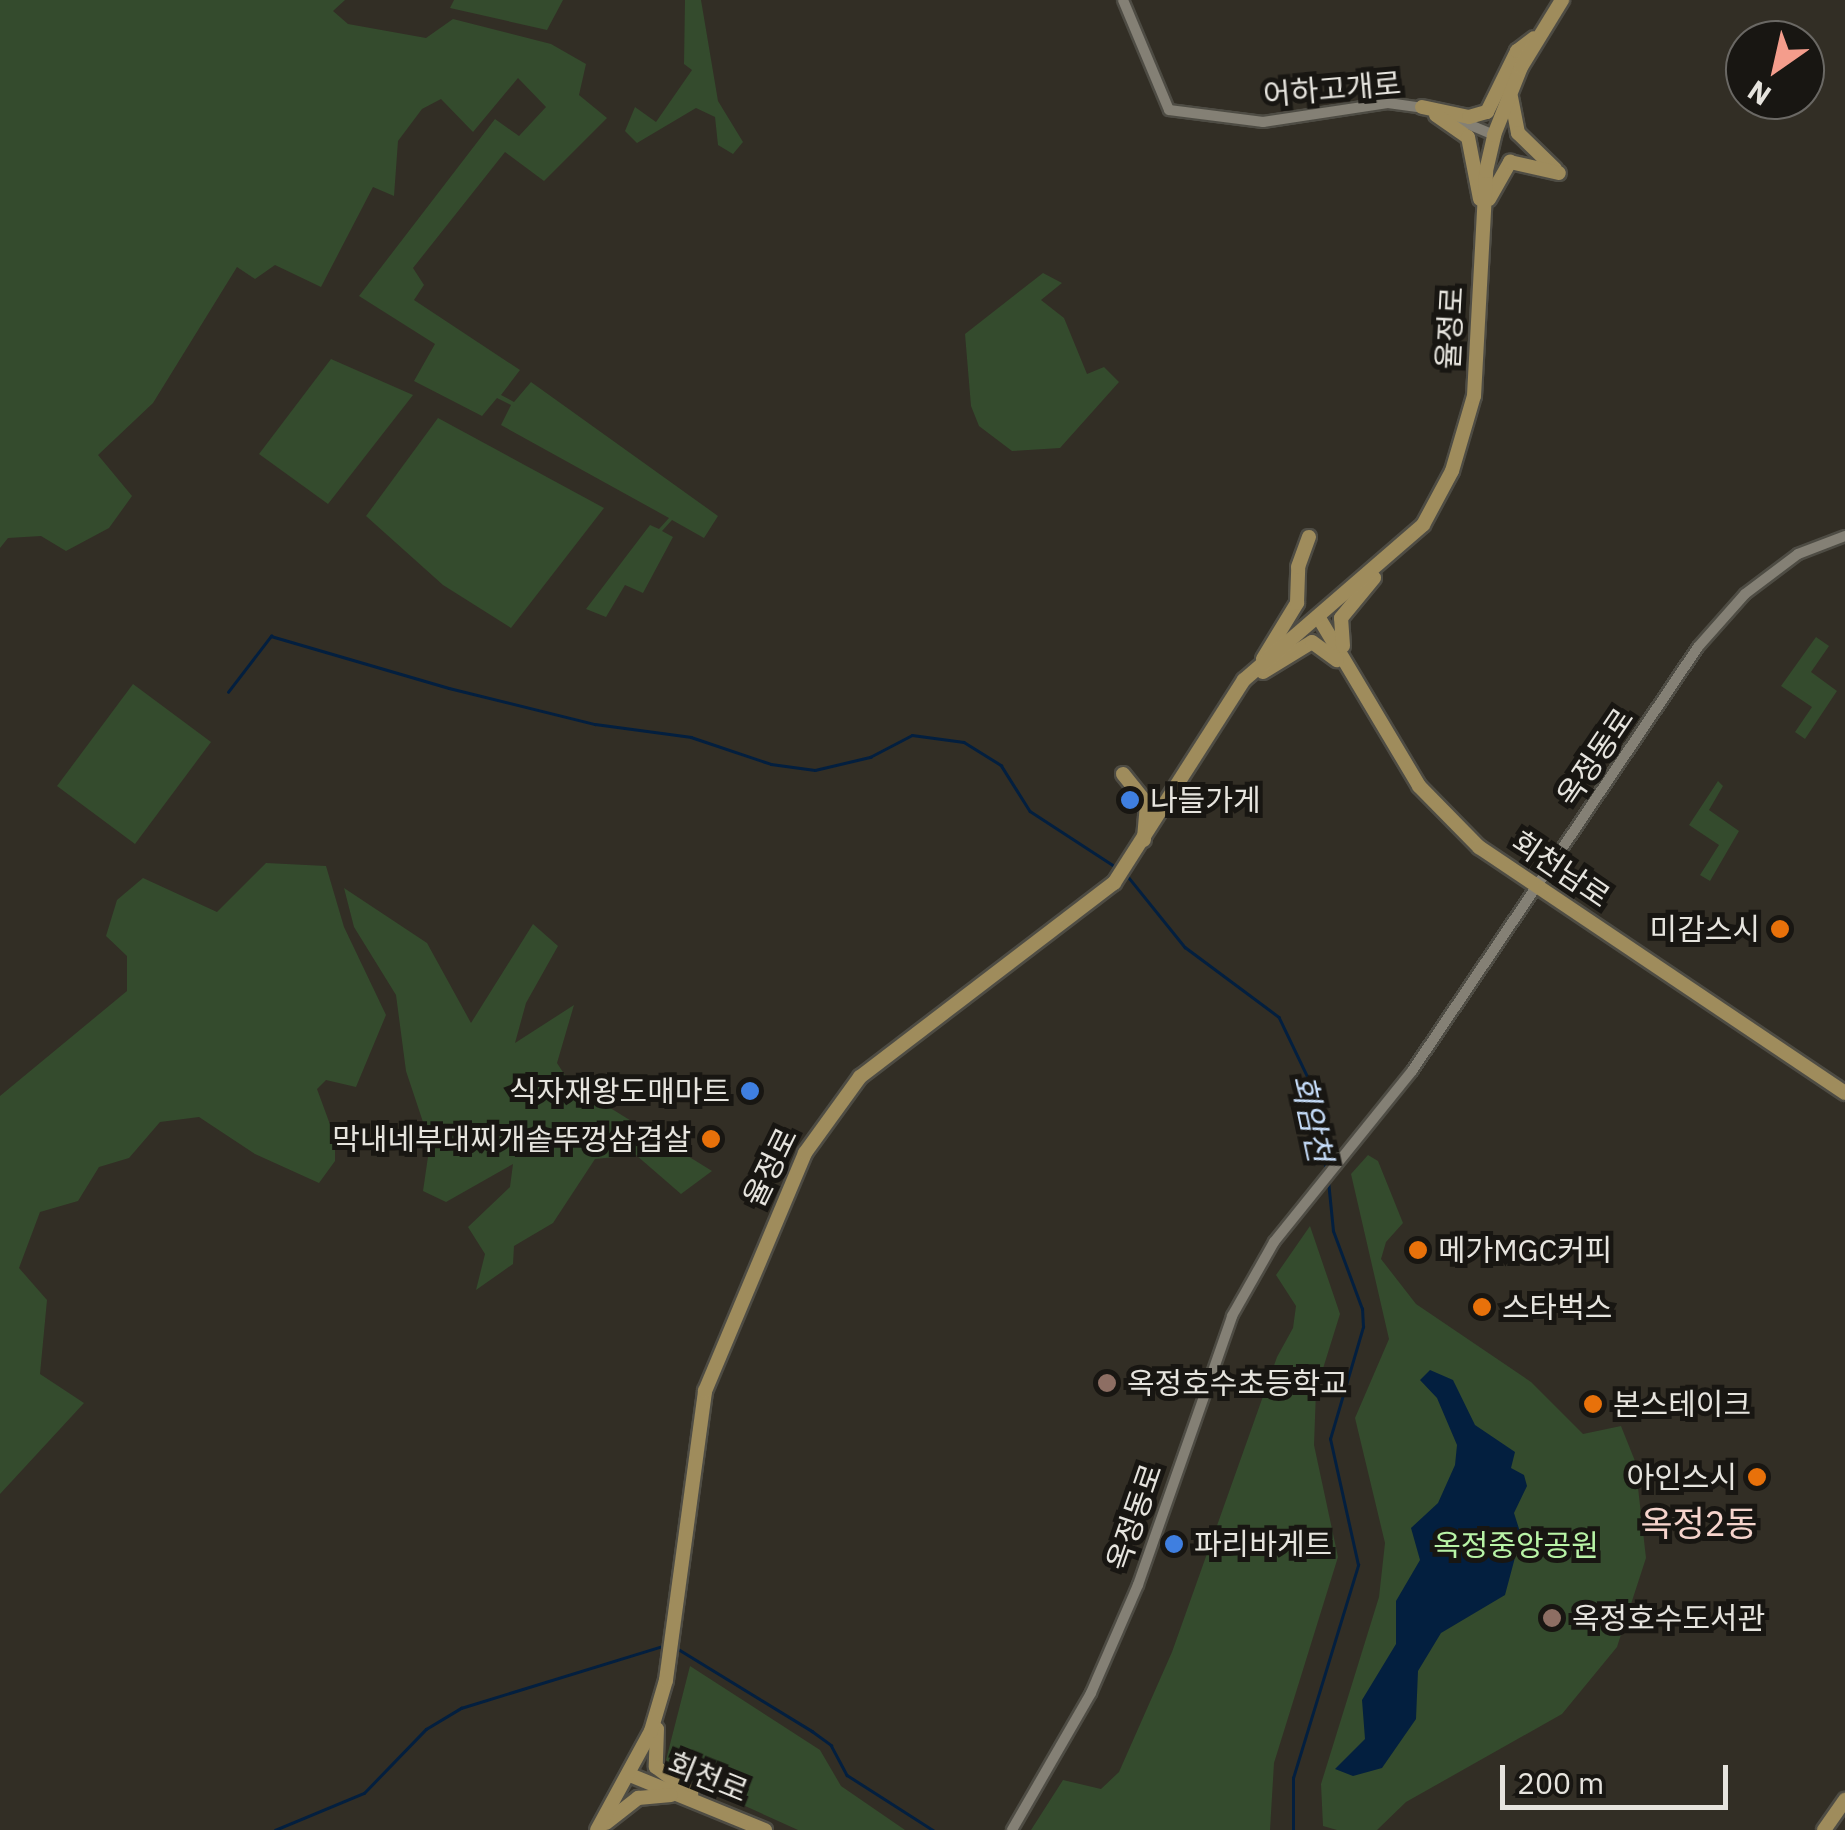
<!DOCTYPE html>
<meta charset="utf-8">
<style>
body{margin:0}
#map{position:relative;width:1845px;height:1830px;overflow:hidden;background:#322e25;font-family:"IBM Plex Sans","Noto Sans KR",sans-serif}
div>[style]{position:absolute}
.green>*{inset:0;background:#344b2d}
.water>*{inset:0;background:#031f3f}
.stream>*{height:2.5px;margin:-1.25px;padding:0 1.25px;transform-origin:1.25px;border-radius:1.25px;background:#031f3f}
.roads{filter:drop-shadow(2px 0 #4e4c44) drop-shadow(-2px 0 #4e4c44) drop-shadow(0 2px #4e4c44) drop-shadow(0 -2px #4e4c44)}
.minor>*{height:10px;margin:-5px;padding:0 5px;transform-origin:5px;border-radius:5px;background:#848075}
.major>*{height:14px;margin:-7px;padding:0 7px;transform-origin:7px;border-radius:7px;background:#9f8c5c}
.dots>*{width:28px;height:28px;translate:-50% -50%;box-sizing:border-box;border:5px solid #181612;border-radius:50%}
span{translate:-50% -50%;white-space:nowrap;text-align:center;line-height:1.15;-webkit-text-stroke:10px #181612;paint-order:stroke}
.street-label{font-size:30px;color:#e6e4de}
.poi-label{font-size:30px;color:#e6e4de}
.left{translate:0 -50%;text-align:left}
.right{translate:-100% -50%;text-align:right}
.park-label{font-size:30px;color:#b8f3a6}
.water-label{font-size:32px;color:#c5dcf9;font-style:italic}
.quarter-label{font-size:35px;color:#f6d4cc}
.north{position:absolute;left:1725px;top:20px;width:100px;height:100px;box-sizing:border-box;background:#181612;border:2px solid #6a6864;border-radius:50%;rotate:214deg;font-size:28px;font-weight:700;line-height:40px;text-align:center;color:#e6e4de}
.north::after{content:'';display:block;margin:auto;width:35px;height:45px;background:#f49d8c;clip-path:polygon(50% 0,100% 100%,50% 72%,0 100%)}
.scale{position:absolute;left:1500px;top:1765px;width:228px;height:45px;box-sizing:border-box;border:5px solid #e6e4de;border-top:0;padding-left:12px;font-size:30px;line-height:35px;white-space:nowrap;color:#e6e4de;-webkit-text-stroke:8px #181612;paint-order:stroke}
</style>
<div id="map">
<div class="green">
<div style="clip-path:polygon(0 0,345px 0,333px 11px,348px 24px,426px 38px,453px 19px,551px 44px,586px 64px,579px 95px,607px 118px,544px 181px,505px 152px,413px 268px,424px 285px,414px 300px,520px 370px,501px 395px,514px 402px,531px 382px,718px 516px,704px 538px,672px 520px,662px 531px,673px 537px,643px 593px,625px 585px,606px 617px,586px 609px,650px 525px,659px 529px,669px 518px,501px 425px,511px 405px,497px 398px,482px 416px,414px 381px,435px 344px,359px 296px,495px 119px,519px 136px,546px 107px,518px 78px,473px 132px,441px 99px,422px 109px,398px 141px,394px 196px,373px 187px,321px 287px,275px 265px,255px 279px,237px 267px,153px 403px,98px 455px,132px 496px,109px 528px,66px 551px,41px 536px,8px 538px,0 548px)"></div>
<div style="clip-path:polygon(454px 0,563px 0,547px 30px,450px 8px)"></div>
<div style="clip-path:polygon(685px 0,701px 0,718px 101px,743px 142px,733px 154px,718px 145px,715px 117px,696px 108px,637px 143px,625px 131px,635px 107px,656px 122px,692px 70px,684px 64px)"></div>
<div style="clip-path:polygon(1043px 273px,1062px 283px,1041px 300px,1064px 318px,1087px 374px,1104px 367px,1119px 382px,1060px 448px,1012px 451px,979px 426px,971px 406px,965px 334px)"></div>
<div style="clip-path:polygon(331px 359px,413px 395px,328px 504px,259px 454px)"></div>
<div style="clip-path:polygon(438px 418px,604px 508px,511px 628px,443px 585px,366px 516px)"></div>
<div style="clip-path:polygon(1816px 637px,1829px 646px,1811px 672px,1837px 691px,1805px 739px,1795px 732px,1812px 707px,1781px 686px)"></div>
<div style="clip-path:polygon(133px 684px,211px 742px,135px 844px,57px 786px)"></div>
<div style="clip-path:polygon(1718px 781px,1723px 786px,1709px 810px,1739px 831px,1710px 881px,1700px 875px,1719px 845px,1689px 825px)"></div>
<div style="clip-path:polygon(266px 863px,326px 866px,344px 927px,386px 1015px,356px 1087px,326px 1080px,317px 1089px,335px 1138px,335px 1161px,319px 1183px,255px 1154px,199px 1117px,160px 1122px,129px 1158px,99px 1167px,78px 1201px,40px 1212px,19px 1268px,47px 1300px,40px 1374px,84px 1403px,0 1494px,0 1096px,127px 991px,127px 956px,106px 936px,117px 900px,143px 878px,217px 912px)"></div>
<div style="clip-path:polygon(344px 888px,427px 943px,471px 1023px,533px 924px,558px 946px,526px 1003px,515px 1043px,574px 1005px,557px 1063px,570px 1083px,712px 1171px,681px 1194px,636px 1155px,595px 1159px,553px 1223px,514px 1246px,513px 1264px,476px 1290px,485px 1254px,468px 1227px,510px 1187px,513px 1164px,446px 1202px,423px 1191px,430px 1143px,406px 1071px,396px 995px,354px 927px)"></div>
<div style="clip-path:polygon(1368px 1155px,1378px 1161px,1403px 1223px,1386px 1242px,1381px 1259px,1416px 1304px,1531px 1382px,1583px 1434px,1621px 1426px,1635px 1461px,1646px 1558px,1617px 1647px,1562px 1714px,1406px 1802px,1377px 1830px,1337px 1830px,1323px 1826px,1321px 1784px,1379px 1597px,1385px 1543px,1355px 1418px,1389px 1339px,1351px 1174px)"></div>
<div style="clip-path:polygon(1310px 1226px,1340px 1314px,1316px 1391px,1314px 1445px,1338px 1557px,1274px 1763px,1270px 1830px,1031px 1830px,1063px 1780px,1101px 1789px,1119px 1772px,1172px 1652px,1277px 1357px,1293px 1328px,1296px 1306px,1276px 1275px)"></div>
<div style="clip-path:polygon(690px 1666px,820px 1750px,841px 1786px,905px 1830px,798px 1830px,692px 1782px,666px 1760px)"></div>
</div>
<div class="water">
<div style="clip-path:polygon(1430px 1370px,1453px 1380px,1475px 1425px,1515px 1452px,1511px 1468px,1524px 1475px,1527px 1486px,1514px 1513px,1521px 1535px,1505px 1595px,1441px 1633px,1418px 1671px,1416px 1719px,1382px 1768px,1353px 1776px,1335px 1769px,1365px 1739px,1362px 1700px,1396px 1644px,1396px 1601px,1420px 1560px,1411px 1528px,1438px 1503px,1455px 1465px,1457px 1445px,1437px 1398px,1420px 1380px)"></div>
</div>
<div class="stream">
<div style="left:228px;top:692px;width:71px;rotate:-52.5deg"></div>
<div style="left:271px;top:636px;width:185px;rotate:16.3deg"></div>
<div style="left:449px;top:688px;width:150px;rotate:13.9deg"></div>
<div style="left:595px;top:724px;width:97px;rotate:7.7deg"></div>
<div style="left:691px;top:737px;width:84px;rotate:18.6deg"></div>
<div style="left:771px;top:764px;width:44px;rotate:7.8deg"></div>
<div style="left:815px;top:770px;width:57px;rotate:-13.3deg"></div>
<div style="left:870px;top:757px;width:47px;rotate:-27.6deg"></div>
<div style="left:912px;top:735px;width:52px;rotate:7.7deg"></div>
<div style="left:964px;top:742px;width:44px;rotate:31.9deg"></div>
<div style="left:1001px;top:765px;width:54px;rotate:57.8deg"></div>
<div style="left:1030px;top:811px;width:103px;rotate:33.1deg"></div>
<div style="left:1126px;top:874px;width:94px;rotate:51.1deg"></div>
<div style="left:1185px;top:947px;width:117px;rotate:36.7deg"></div>
<div style="left:1279px;top:1017px;width:76px;rotate:64.4deg"></div>
<div style="left:1312px;top:1086px;width:83px;rotate:80.3deg"></div>
<div style="left:675px;top:1647px;width:161px;rotate:31.5deg"></div>
<div style="left:812px;top:1731px;width:24px;rotate:36deg"></div>
<div style="left:831px;top:1745px;width:34px;rotate:62deg"></div>
<div style="left:847px;top:1775px;width:102px;rotate:32.6deg"></div>
<div style="left:275px;top:1830px;width:96px;rotate:-22.6deg"></div>
<div style="left:364px;top:1793px;width:89px;rotate:-45.9deg"></div>
<div style="left:426px;top:1729px;width:41px;rotate:-31deg"></div>
<div style="left:461px;top:1708px;width:210px;rotate:-17.1deg"></div>
<div style="left:1293px;top:1830px;width:52px;rotate:-90deg"></div>
<div style="left:1293px;top:1778px;width:223px;rotate:-73deg"></div>
<div style="left:1358px;top:1565px;width:129px;rotate:-102.5deg"></div>
<div style="left:1330px;top:1439px;width:117px;rotate:-73.6deg"></div>
<div style="left:1363px;top:1327px;width:18px;rotate:-93deg"></div>
<div style="left:1362px;top:1309px;width:83px;rotate:-110.4deg"></div>
<div style="left:1333px;top:1231px;width:50px;rotate:-95.7deg"></div>
</div>
<div class="roads">
<div class="minor">
<div style="left:1123px;top:0;width:119px;rotate:67.3deg"></div>
<div style="left:1169px;top:110px;width:95px;rotate:7.3deg"></div>
<div style="left:1263px;top:122px;width:126px;rotate:-8.6deg"></div>
<div style="left:1388px;top:103px;width:37px;rotate:8deg"></div>
<div style="left:1456px;top:119px;width:41px;rotate:22.8deg"></div>
<div style="left:1012px;top:1830px;width:158px;rotate:-60deg"></div>
<div style="left:1091px;top:1693px;width:118px;rotate:-66.5deg"></div>
<div style="left:1138px;top:1585px;width:285px;rotate:-70.7deg"></div>
<div style="left:1232px;top:1316px;width:85px;rotate:-60.4deg"></div>
<div style="left:1274px;top:1242px;width:220px;rotate:-51.1deg"></div>
<div style="left:1412px;top:1071px;width:511px;rotate:-56deg"></div>
<div style="left:1698px;top:647px;width:71px;rotate:-48.4deg"></div>
<div style="left:1745px;top:594px;width:66px;rotate:-37deg"></div>
<div style="left:1798px;top:554px;width:50px;rotate:-21deg"></div>
</div>
<div class="major">
<div style="left:1511px;top:97px;width:37px;rotate:79deg"></div>
<div style="left:1518px;top:133px;width:52px;rotate:44.2deg"></div>
<div style="left:1422px;top:107px;width:48px;rotate:12deg"></div>
<div style="left:1469px;top:117px;width:19px;rotate:-16deg"></div>
<div style="left:1487px;top:112px;width:68px;rotate:-63.8deg"></div>
<div style="left:1517px;top:51px;width:21px;rotate:-37deg"></div>
<div style="left:1436px;top:115px;width:39px;rotate:35deg"></div>
<div style="left:1468px;top:137px;width:63px;rotate:79deg"></div>
<div style="left:1489px;top:199px;width:43px;rotate:-60.4deg"></div>
<div style="left:1510px;top:162px;width:50px;rotate:12.7deg"></div>
<div style="left:1319px;top:618px;width:196px;rotate:59.2deg"></div>
<div style="left:1419px;top:786px;width:86px;rotate:45.5deg"></div>
<div style="left:1479px;top:847px;width:441px;rotate:33.9deg"></div>
<div style="left:1343px;top:646px;width:28px;rotate:-94deg"></div>
<div style="left:1341px;top:618px;width:52px;rotate:-50.5deg"></div>
<div style="left:1263px;top:659px;width:66px;rotate:-58.7deg"></div>
<div style="left:1297px;top:603px;width:36px;rotate:-88deg"></div>
<div style="left:1298px;top:567px;width:32px;rotate:-70deg"></div>
<div style="left:1263px;top:672px;width:57px;rotate:-31.5deg"></div>
<div style="left:1312px;top:642px;width:31px;rotate:36deg"></div>
<div style="left:1123px;top:774px;width:38px;rotate:51deg"></div>
<div style="left:1147px;top:804px;width:36px;rotate:95deg"></div>
<div style="left:657px;top:1729px;width:38px;rotate:92deg"></div>
<div style="left:656px;top:1767px;width:44px;rotate:36.6deg"></div>
<div style="left:630px;top:1775px;width:146px;rotate:22.2deg"></div>
<div style="left:606px;top:1823px;width:41px;rotate:-38deg"></div>
<div style="left:638px;top:1798px;width:33px;rotate:-5deg"></div>
<div style="left:597px;top:1830px;width:113px;rotate:-61.4deg"></div>
<div style="left:651px;top:1731px;width:53px;rotate:-73.6deg"></div>
<div style="left:666px;top:1680px;width:292px;rotate:-82.3deg"></div>
<div style="left:705px;top:1391px;width:258px;rotate:-67.2deg"></div>
<div style="left:805px;top:1153px;width:94px;rotate:-54.1deg"></div>
<div style="left:860px;top:1077px;width:320px;rotate:-37.4deg"></div>
<div style="left:1114px;top:883px;width:241px;rotate:-57.4deg"></div>
<div style="left:1244px;top:680px;width:237px;rotate:-40.9deg"></div>
<div style="left:1423px;top:525px;width:61px;rotate:-61.8deg"></div>
<div style="left:1452px;top:471px;width:78px;rotate:-73.7deg"></div>
<div style="left:1474px;top:396px;width:225px;rotate:-86.9deg"></div>
<div style="left:1486px;top:171px;width:37px;rotate:-77deg"></div>
<div style="left:1494px;top:135px;width:73px;rotate:-68.3deg"></div>
<div style="left:1521px;top:67px;width:79px;rotate:-58.5deg"></div>
<div style="left:1824px;top:1830px;width:37px;rotate:-55deg"></div>
</div>
</div>
<div class="dots">
<div style="left:1130px;top:800px;background:#3f7fe0"></div>
<div style="left:1780px;top:929px;background:#e8710a"></div>
<div style="left:750px;top:1091px;background:#3f7fe0"></div>
<div style="left:711px;top:1139px;background:#e8710a"></div>
<div style="left:1418px;top:1250px;background:#e8710a"></div>
<div style="left:1482px;top:1307px;background:#e8710a"></div>
<div style="left:1107px;top:1383px;background:#8d6e63"></div>
<div style="left:1593px;top:1404px;background:#e8710a"></div>
<div style="left:1757px;top:1477px;background:#e8710a"></div>
<div style="left:1174px;top:1544px;background:#3f7fe0"></div>
<div style="left:1552px;top:1618px;background:#8d6e63"></div>
</div>
<div class="street-label">
<span style="left:1332px;top:89px;rotate:-5deg">어하고개로</span>
<span style="left:1450px;top:328px;rotate:-87deg">율정로</span>
<span style="left:1595px;top:757px;rotate:-56deg">옥정동로</span>
<span style="left:1561px;top:869px;rotate:34deg">회천남로</span>
<span style="left:770px;top:1167px;rotate:-64deg">율정로</span>
<span style="left:1134px;top:1517px;rotate:-71deg">옥정동로</span>
<span style="left:708px;top:1777px;rotate:22deg">회천로</span>
</div>
<div class="poi-label">
<span class="left" style="left:1150px;top:800px">나들가게</span>
<span class="right" style="left:1760px;top:929px">미감스시</span>
<span class="right" style="left:730px;top:1091px">식자재왕도매마트</span>
<span class="right" style="left:691px;top:1139px">막내네부대찌개솥뚜껑삼겹살</span>
<span class="left" style="left:1438px;top:1250px">메가MGC커피</span>
<span class="left" style="left:1502px;top:1307px">스타벅스</span>
<span class="left" style="left:1127px;top:1383px">옥정호수초등학교</span>
<span class="left" style="left:1613px;top:1404px">본스테이크</span>
<span class="right" style="left:1737px;top:1477px">아인스시</span>
<span class="left" style="left:1194px;top:1544px">파리바게트</span>
<span class="left" style="left:1572px;top:1618px">옥정호수도서관</span>
</div>
<div class="park-label">
<span style="left:1516px;top:1545px">옥정중앙공원</span>
</div>
<div class="water-label">
<span style="left:1312px;top:1118px;rotate:78deg">회암천</span>
</div>
<div class="quarter-label">
<span style="left:1699px;top:1523px">옥정2동</span>
</div>
<div class="north">N</div>
<div class="scale">200 m</div>
</div>
